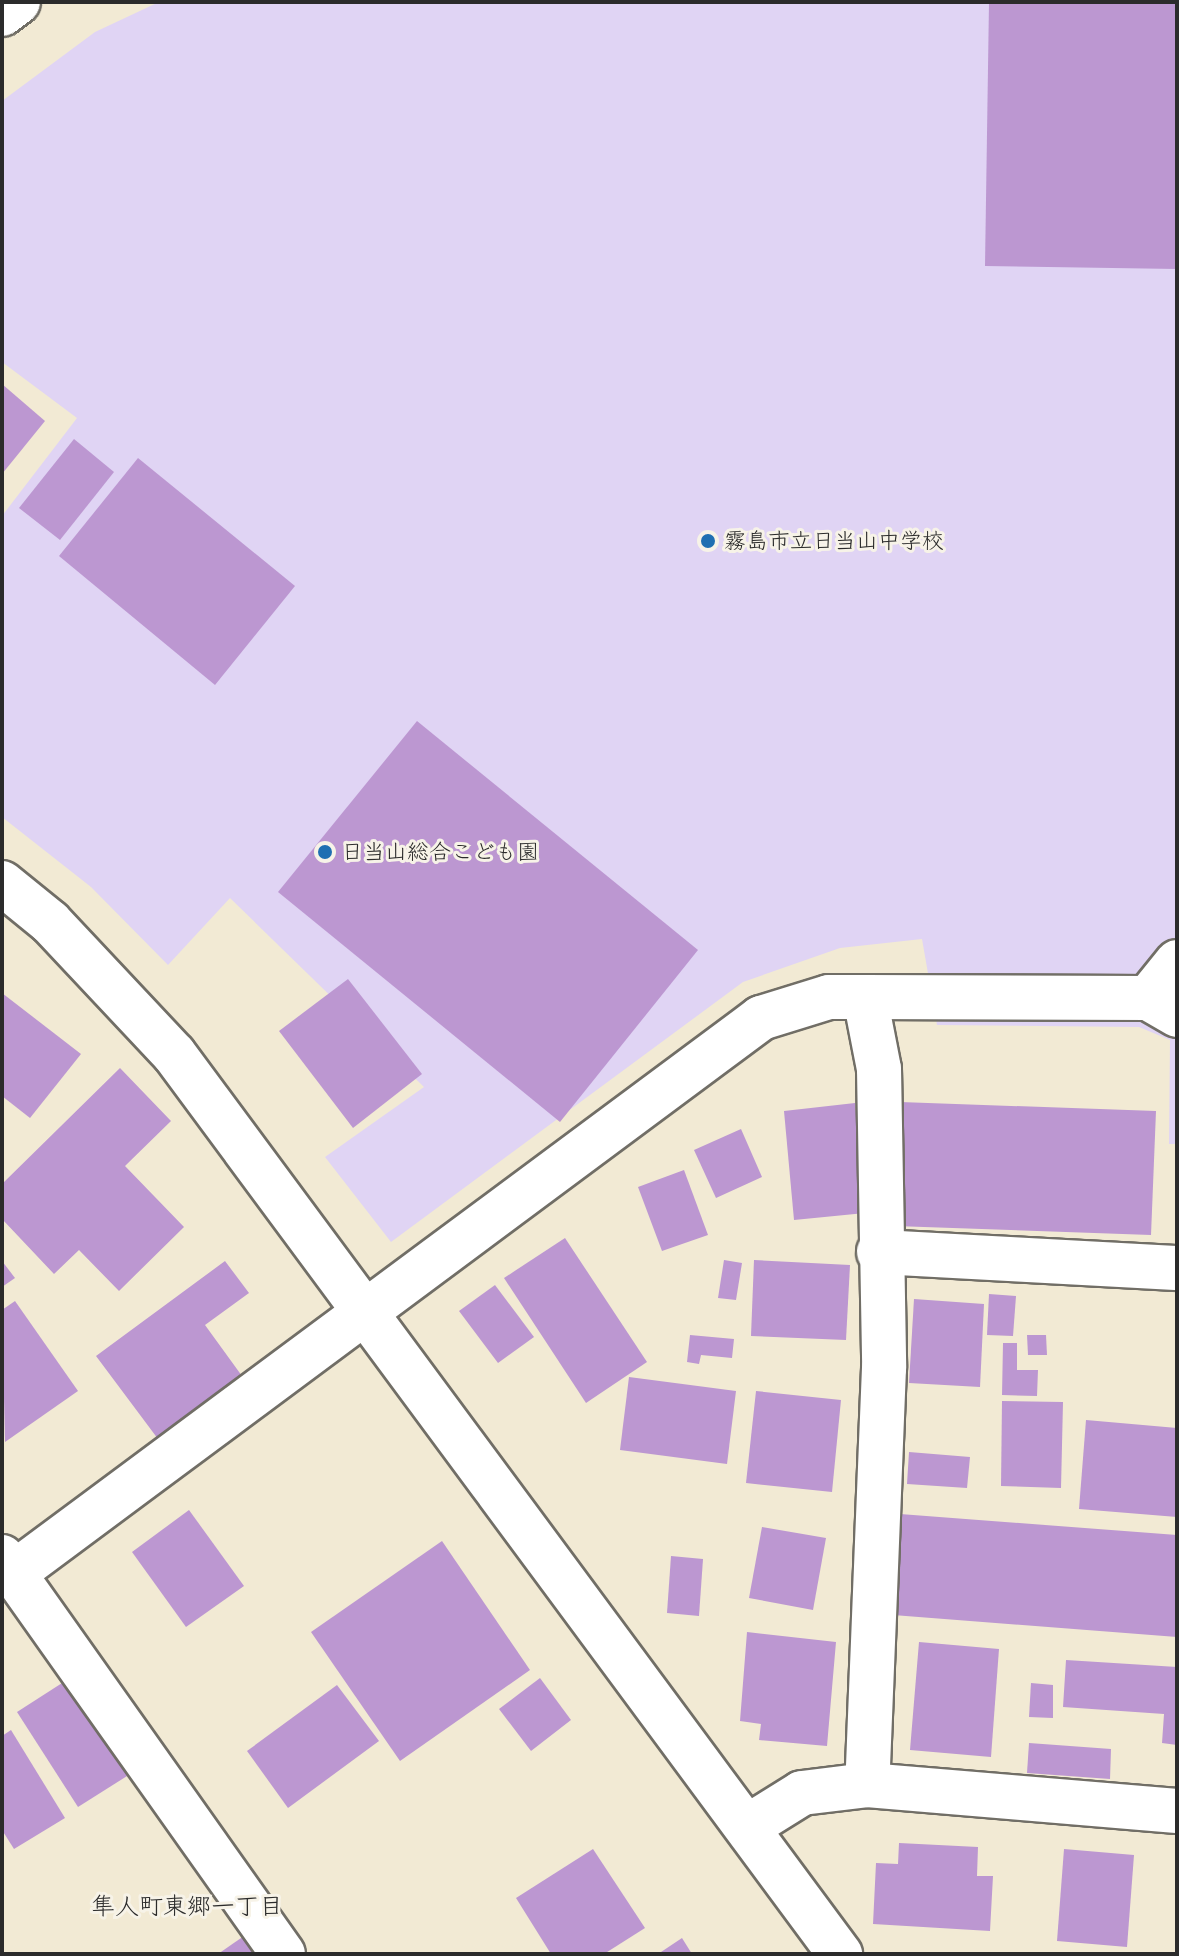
<!DOCTYPE html>
<meta charset="utf-8">
<style>
body{margin:0}
#map{position:relative;width:1179px;height:1956px;overflow:hidden;background:#f2ead4;font-family:"Patrick Hand","Klee One",sans-serif}
div>[style]{position:absolute}
.built>*{inset:0;background:#e0d4f4}
.building>*{inset:0;background:#bc97d1}
.roads{filter:drop-shadow(2px 0 #716e66) drop-shadow(-2px 0 #716e66) drop-shadow(0 2px #716e66) drop-shadow(0 -2px #716e66)}
.minor>*{height:44px;margin:-22px;padding:0 22px;transform-origin:22px;border-radius:22px;background:#fff}
.dots>*{width:22px;height:22px;translate:-50% -50%;box-sizing:border-box;border:4px solid #f7f3e8;border-radius:50%}
span{translate:-50% -50%;white-space:nowrap;text-align:center;line-height:1.15;-webkit-text-stroke:6px #f7f3e8;paint-order:stroke}
.poi-label{font-size:22px;color:#2b2b2b}
.left{translate:0 -50%;text-align:left}
.neighbourhood-label{font-size:24px;color:#2b2b2b}
.frame{position:absolute;inset:0;border:4px solid #2b2b2b;pointer-events:none}
</style>
<div id="map">
<div class="built">
<div style="clip-path:polygon(159px 2px,1177px 2px,1177px 1144px,1169px 1144px,1170px 1040px,1139px 1027px,937px 1025px,922px 939px,840px 948px,743px 982px,391px 1242px,325px 1157px,424px 1087px,230px 898px,168px 965px,91px 887px,2px 817px,2px 516px,77px 418px,2px 362px,2px 101px,95px 32px)"></div>
</div>
<div class="building">
<div style="clip-path:polygon(989px 2px,1177px 2px,1177px 269px,985px 266px)"></div>
<div style="clip-path:polygon(2px 384px,45px 421px,2px 474px)"></div>
<div style="clip-path:polygon(74px 439px,114px 472px,60px 540px,19px 508px)"></div>
<div style="clip-path:polygon(138px 458px,295px 586px,215px 685px,59px 556px)"></div>
<div style="clip-path:polygon(417px 721px,698px 950px,560px 1122px,278px 892px)"></div>
<div style="clip-path:polygon(348px 979px,422px 1074px,353px 1128px,279px 1031px)"></div>
<div style="clip-path:polygon(2px 993px,81px 1054px,30px 1118px,2px 1096px)"></div>
<div style="clip-path:polygon(120px 1068px,171px 1121px,125px 1166px,184px 1227px,119px 1291px,79px 1250px,54px 1274px,2px 1219px,2px 1184px)"></div>
<div style="clip-path:polygon(900px 1102px,1156px 1111px,1151px 1235px,895px 1226px)"></div>
<div style="clip-path:polygon(855px 1103px,865px 1213px,794px 1220px,784px 1111px)"></div>
<div style="clip-path:polygon(741px 1129px,762px 1177px,716px 1198px,694px 1150px)"></div>
<div style="clip-path:polygon(684px 1170px,708px 1235px,662px 1251px,638px 1187px)"></div>
<div style="clip-path:polygon(565px 1238px,647px 1362px,586px 1403px,504px 1278px)"></div>
<div style="clip-path:polygon(724px 1260px,742px 1263px,736px 1300px,718px 1298px)"></div>
<div style="clip-path:polygon(754px 1260px,850px 1265px,846px 1340px,751px 1336px)"></div>
<div style="clip-path:polygon(2px 1261px,15px 1278px,2px 1287px)"></div>
<div style="clip-path:polygon(225px 1261px,249px 1293px,205px 1325px,242px 1376px,158px 1439px,96px 1356px)"></div>
<div style="clip-path:polygon(495px 1285px,534px 1337px,498px 1363px,459px 1311px)"></div>
<div style="clip-path:polygon(989px 1294px,1016px 1296px,1013px 1336px,987px 1335px)"></div>
<div style="clip-path:polygon(914px 1299px,984px 1304px,980px 1387px,909px 1383px)"></div>
<div style="clip-path:polygon(15px 1301px,78px 1391px,5px 1442px,2px 1310px)"></div>
<div style="clip-path:polygon(690px 1335px,734px 1339px,732px 1358px,701px 1355px,699px 1364px,687px 1362px)"></div>
<div style="clip-path:polygon(1027px 1335px,1046px 1335px,1047px 1355px,1028px 1355px)"></div>
<div style="clip-path:polygon(1003px 1343px,1017px 1343px,1017px 1370px,1038px 1370px,1037px 1396px,1002px 1395px)"></div>
<div style="clip-path:polygon(629px 1377px,736px 1391px,727px 1464px,620px 1450px)"></div>
<div style="clip-path:polygon(756px 1391px,841px 1400px,832px 1492px,746px 1483px)"></div>
<div style="clip-path:polygon(1002px 1401px,1063px 1402px,1061px 1488px,1001px 1486px)"></div>
<div style="clip-path:polygon(1086px 1420px,1177px 1428px,1177px 1517px,1079px 1509px)"></div>
<div style="clip-path:polygon(909px 1452px,970px 1457px,967px 1488px,907px 1484px)"></div>
<div style="clip-path:polygon(189px 1510px,244px 1586px,186px 1627px,132px 1552px)"></div>
<div style="clip-path:polygon(900px 1514px,1177px 1535px,1177px 1637px,893px 1615px)"></div>
<div style="clip-path:polygon(762px 1527px,826px 1538px,813px 1610px,749px 1598px)"></div>
<div style="clip-path:polygon(442px 1541px,530px 1670px,400px 1761px,311px 1632px)"></div>
<div style="clip-path:polygon(671px 1556px,703px 1559px,699px 1616px,667px 1613px)"></div>
<div style="clip-path:polygon(747px 1632px,836px 1642px,827px 1746px,759px 1740px,761px 1724px,740px 1721px)"></div>
<div style="clip-path:polygon(919px 1642px,999px 1649px,991px 1757px,910px 1750px)"></div>
<div style="clip-path:polygon(1066px 1660px,1177px 1667px,1177px 1745px,1162px 1743px,1164px 1714px,1063px 1707px)"></div>
<div style="clip-path:polygon(73px 1676px,135px 1771px,78px 1807px,17px 1712px)"></div>
<div style="clip-path:polygon(540px 1678px,571px 1720px,531px 1751px,499px 1709px)"></div>
<div style="clip-path:polygon(1031px 1683px,1053px 1685px,1053px 1718px,1029px 1717px)"></div>
<div style="clip-path:polygon(337px 1685px,379px 1741px,288px 1808px,247px 1751px)"></div>
<div style="clip-path:polygon(11px 1730px,65px 1818px,14px 1849px,2px 1830px,2px 1736px)"></div>
<div style="clip-path:polygon(1029px 1743px,1111px 1749px,1110px 1779px,1027px 1773px)"></div>
<div style="clip-path:polygon(899px 1843px,978px 1847px,977px 1876px,993px 1876px,990px 1931px,873px 1924px,876px 1863px,898px 1864px)"></div>
<div style="clip-path:polygon(593px 1849px,645px 1928px,604px 1954px,551px 1954px,516px 1898px)"></div>
<div style="clip-path:polygon(1064px 1849px,1134px 1855px,1127px 1947px,1057px 1941px)"></div>
<div style="clip-path:polygon(254px 1929px,270px 1954px,218px 1954px)"></div>
<div style="clip-path:polygon(682px 1938px,692px 1954px,658px 1954px)"></div>
</div>
<div class="roads">
<div class="minor">
<div style="left:2px;top:14px;width:20px;rotate:-37deg"></div>
<div style="left:2px;top:883px;width:62px;rotate:39.1deg"></div>
<div style="left:50px;top:922px;width:181px;rotate:46.8deg"></div>
<div style="left:174px;top:1054px;width:1120px;rotate:53.5deg"></div>
<div style="left:865px;top:997px;width:283px;rotate:0.2deg"></div>
<div style="left:1148px;top:998px;width:34px;rotate:30deg"></div>
<div style="left:1148px;top:998px;width:46px;rotate:-51.1deg"></div>
<div style="left:879px;top:1252px;width:298px;rotate:3.1deg"></div>
<div style="left:2px;top:1557px;width:486px;rotate:54.7deg"></div>
<div style="left:14px;top:1573px;width:931px;rotate:-36.61deg"></div>
<div style="left:761px;top:1018px;width:71px;rotate:-17.2deg"></div>
<div style="left:829px;top:997px;width:36px"></div>
<div style="left:865px;top:997px;width:73px;rotate:79deg"></div>
<div style="left:879px;top:1069px;width:299px;rotate:89deg"></div>
<div style="left:884px;top:1368px;width:417px;rotate:92.3deg"></div>
<div style="left:749px;top:1826px;width:62px;rotate:-31.9deg"></div>
<div style="left:802px;top:1793px;width:65px;rotate:-7deg"></div>
<div style="left:867px;top:1785px;width:311px;rotate:4.8deg"></div>
</div>
</div>
<div class="dots">
<div style="left:708px;top:541px;background:#1f6fb2"></div>
<div style="left:325px;top:852px;background:#1f6fb2"></div>
</div>
<div class="poi-label">
<span class="left" style="left:724px;top:541px">霧島市立日当山中学校</span>
<span class="left" style="left:341px;top:852px">日当山総合こども園</span>
</div>
<div class="neighbourhood-label">
<span style="left:187px;top:1906px">隼人町東郷一丁目</span>
</div>
<div class="frame"></div>
</div>
